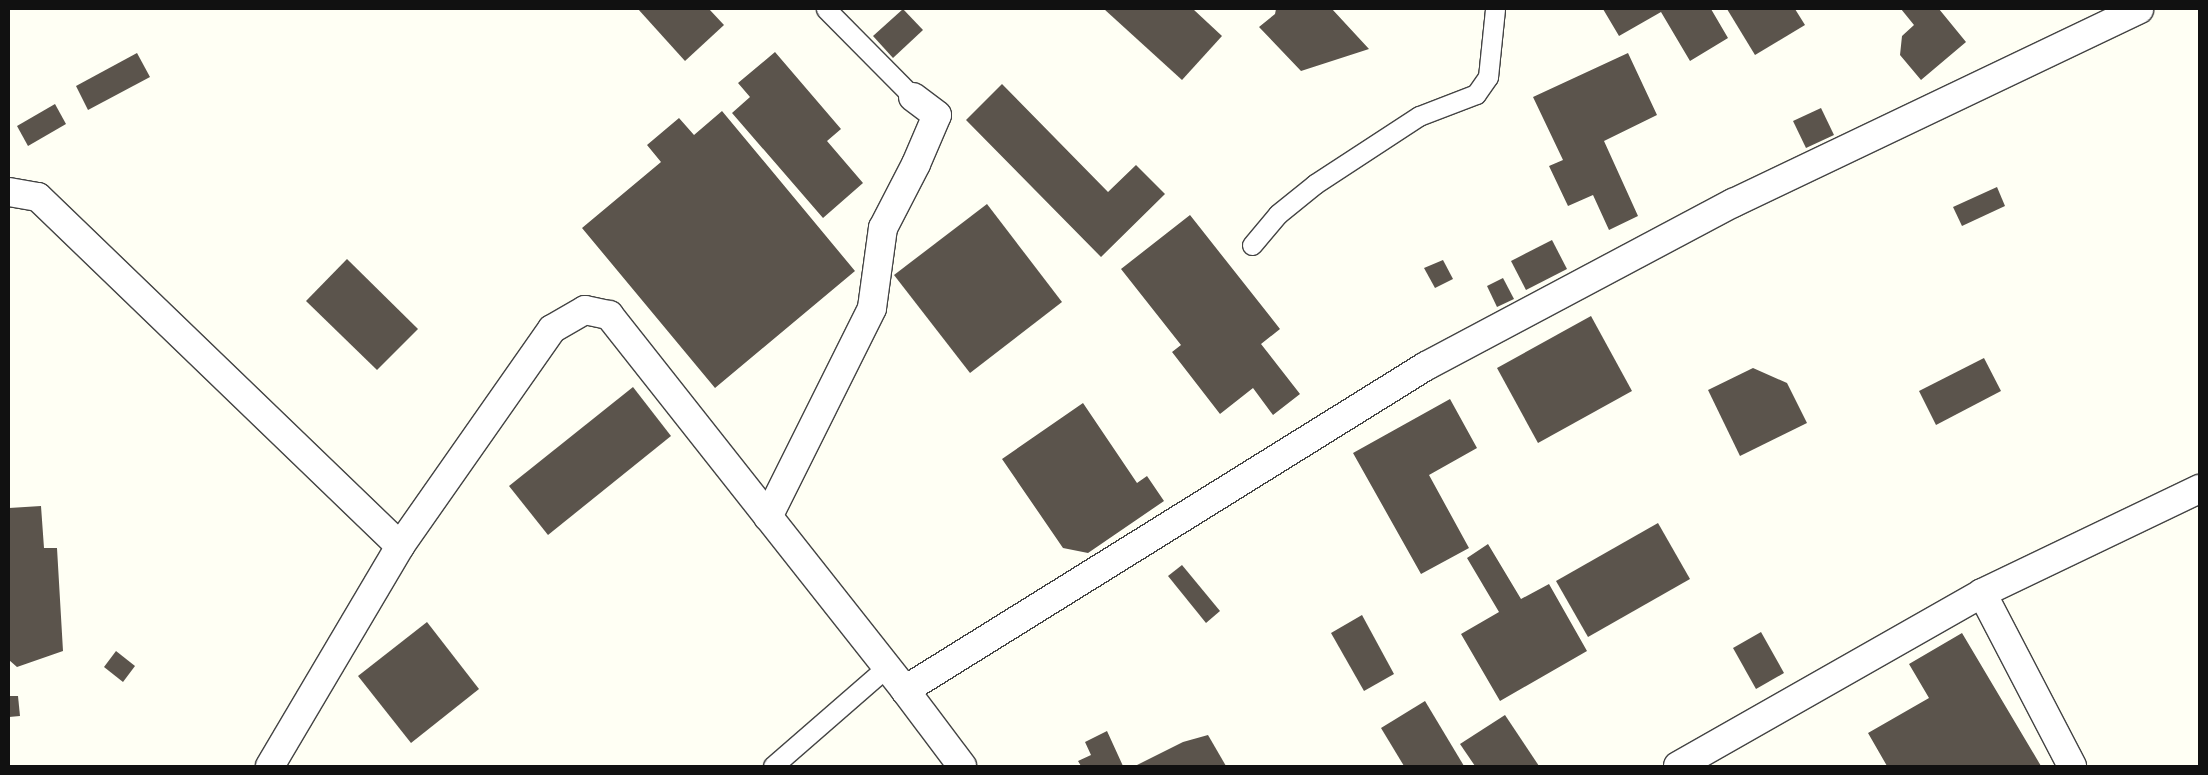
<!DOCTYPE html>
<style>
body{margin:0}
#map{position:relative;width:2208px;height:775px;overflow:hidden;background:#fffff4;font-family:"Zilla Slab",serif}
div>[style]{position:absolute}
.building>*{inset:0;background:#5b544c}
.roads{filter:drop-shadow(1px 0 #444) drop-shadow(-1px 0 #444) drop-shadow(0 1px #444) drop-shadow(0 -1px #444)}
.lane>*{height:19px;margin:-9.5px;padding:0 9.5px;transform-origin:9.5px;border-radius:9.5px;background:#fff}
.street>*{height:28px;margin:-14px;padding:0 14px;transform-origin:14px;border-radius:14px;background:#fff}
span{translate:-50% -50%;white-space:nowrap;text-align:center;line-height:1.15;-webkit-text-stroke:5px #fff;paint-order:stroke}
.frame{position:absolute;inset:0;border:10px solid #111;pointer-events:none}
</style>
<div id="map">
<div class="building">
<div style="clip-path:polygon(638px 9px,709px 9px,724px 25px,685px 61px)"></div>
<div style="clip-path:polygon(903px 9px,923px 30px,893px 58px,873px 36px)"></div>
<div style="clip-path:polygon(1104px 9px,1193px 9px,1222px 36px,1182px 80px)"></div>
<div style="clip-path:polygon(1276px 9px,1332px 9px,1369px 49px,1301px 71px,1259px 27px,1275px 14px)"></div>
<div style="clip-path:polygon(1603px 9px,1711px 9px,1728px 38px,1690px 61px,1661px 12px,1619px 36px)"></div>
<div style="clip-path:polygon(1727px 9px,1795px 9px,1805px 25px,1755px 55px)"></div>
<div style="clip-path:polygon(1901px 9px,1939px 9px,1966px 42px,1921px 80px,1900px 55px,1902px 36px,1914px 25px)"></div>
<div style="clip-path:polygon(775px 52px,841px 129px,827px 141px,863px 183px,823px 218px,732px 113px,750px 97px,738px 83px)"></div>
<div style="clip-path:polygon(137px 53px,150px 77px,88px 110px,76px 86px)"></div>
<div style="clip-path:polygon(1628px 53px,1657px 115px,1604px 141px,1638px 216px,1609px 230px,1593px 195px,1568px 206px,1549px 166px,1563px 160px,1533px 97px)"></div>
<div style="clip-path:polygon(1002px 84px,1108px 192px,1136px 165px,1165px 194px,1101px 257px,966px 120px)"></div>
<div style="clip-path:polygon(55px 104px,66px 124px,28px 146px,17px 126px)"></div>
<div style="clip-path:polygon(1821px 108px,1834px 135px,1806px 148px,1793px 121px)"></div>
<div style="clip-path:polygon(722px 111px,855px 271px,715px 388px,582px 228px,661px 162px,647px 145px,679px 118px,694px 135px)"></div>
<div style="clip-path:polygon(1997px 187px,2005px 206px,1962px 226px,1953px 207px)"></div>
<div style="clip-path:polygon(987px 204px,1062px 302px,970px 373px,894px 275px)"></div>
<div style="clip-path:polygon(1190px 215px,1280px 329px,1261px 344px,1300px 394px,1273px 415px,1253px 388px,1220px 414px,1172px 352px,1181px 345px,1121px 269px)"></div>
<div style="clip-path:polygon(1552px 240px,1567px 269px,1526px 290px,1511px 261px)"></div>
<div style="clip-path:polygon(347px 259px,418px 329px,377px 370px,306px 301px)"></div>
<div style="clip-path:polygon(1443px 260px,1453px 279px,1435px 288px,1424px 268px)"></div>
<div style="clip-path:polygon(1503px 278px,1514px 299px,1497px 307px,1487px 286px)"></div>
<div style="clip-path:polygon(1591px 316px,1632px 391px,1538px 443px,1497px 368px)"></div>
<div style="clip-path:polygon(1984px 358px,2001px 391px,1936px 425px,1919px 391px)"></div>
<div style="clip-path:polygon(1753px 368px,1787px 383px,1807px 423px,1740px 456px,1708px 390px)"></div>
<div style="clip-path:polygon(633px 387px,671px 436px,548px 535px,509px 486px)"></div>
<div style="clip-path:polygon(1450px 399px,1477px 448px,1429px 475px,1469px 548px,1421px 574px,1353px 453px)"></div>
<div style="clip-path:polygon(1083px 403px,1137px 483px,1147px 476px,1164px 501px,1088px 553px,1063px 548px,1002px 459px)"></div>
<div style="clip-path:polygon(41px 506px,44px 548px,57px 548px,63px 651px,17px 667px,9px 660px,9px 508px)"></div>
<div style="clip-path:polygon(1658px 523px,1690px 579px,1588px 637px,1556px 581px)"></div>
<div style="clip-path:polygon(1488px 544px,1521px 599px,1549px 584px,1587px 651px,1500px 701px,1461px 634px,1499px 612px,1467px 558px)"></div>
<div style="clip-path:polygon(1182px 565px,1220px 611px,1206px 623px,1168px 576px)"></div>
<div style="clip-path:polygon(1362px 615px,1394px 674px,1364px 691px,1331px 633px)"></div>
<div style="clip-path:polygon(427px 622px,479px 689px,411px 743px,358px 676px)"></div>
<div style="clip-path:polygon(1761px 632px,1784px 673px,1756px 689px,1733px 648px)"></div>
<div style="clip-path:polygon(1962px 633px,2041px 766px,1887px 766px,1868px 733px,1929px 698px,1909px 664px)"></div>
<div style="clip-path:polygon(116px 651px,135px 666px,123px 682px,104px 667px)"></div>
<div style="clip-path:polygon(9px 696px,18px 696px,20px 716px,9px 717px)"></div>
<div style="clip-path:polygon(1425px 701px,1464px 766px,1404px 766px,1381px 728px)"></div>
<div style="clip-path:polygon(1505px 715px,1539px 766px,1475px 766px,1460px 744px)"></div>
<div style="clip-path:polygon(1107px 731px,1123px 766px,1081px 766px,1078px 761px,1091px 755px,1085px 742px)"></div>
<div style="clip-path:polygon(1208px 735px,1226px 766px,1135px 766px,1183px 742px)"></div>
</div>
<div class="roads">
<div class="lane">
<div style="left:826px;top:9px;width:124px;rotate:45.3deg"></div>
<div style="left:1252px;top:245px;width:40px;rotate:-50deg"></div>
<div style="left:1278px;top:214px;width:48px;rotate:-39deg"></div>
<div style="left:1315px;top:184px;width:124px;rotate:-33.2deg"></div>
<div style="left:1419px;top:116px;width:61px;rotate:-21.1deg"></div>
<div style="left:1476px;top:94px;width:21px;rotate:-55deg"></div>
<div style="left:1488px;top:77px;width:68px;rotate:-84.1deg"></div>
<div style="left:773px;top:766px;width:151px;rotate:-41deg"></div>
</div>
<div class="street">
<div style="left:9px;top:192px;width:29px;rotate:10deg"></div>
<div style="left:38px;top:197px;width:503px;rotate:43.95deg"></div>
<div style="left:768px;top:517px;width:233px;rotate:-63.5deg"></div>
<div style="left:872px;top:308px;width:81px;rotate:-82.2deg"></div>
<div style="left:883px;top:228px;width:72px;rotate:-62.7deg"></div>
<div style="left:916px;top:164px;width:53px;rotate:-66.8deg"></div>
<div style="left:937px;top:115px;width:30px;rotate:-143deg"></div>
<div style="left:1982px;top:593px;width:195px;rotate:62.5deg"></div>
<div style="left:905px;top:690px;width:614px;rotate:-31.88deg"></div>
<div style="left:1426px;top:366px;width:348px;rotate:-28deg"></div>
<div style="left:1733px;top:203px;width:450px;rotate:-25.5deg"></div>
<div style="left:270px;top:766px;width:256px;rotate:-59.4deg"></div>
<div style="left:400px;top:546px;width:265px;rotate:-55deg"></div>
<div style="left:552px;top:329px;width:38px;rotate:-30deg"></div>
<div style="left:585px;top:310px;width:25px;rotate:12deg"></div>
<div style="left:609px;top:315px;width:478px;rotate:51.7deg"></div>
<div style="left:905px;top:690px;width:95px;rotate:53.1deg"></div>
<div style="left:1678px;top:766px;width:350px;rotate:-29.6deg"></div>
<div style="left:1982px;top:593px;width:241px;rotate:-25.6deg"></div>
</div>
</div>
<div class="frame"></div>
</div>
